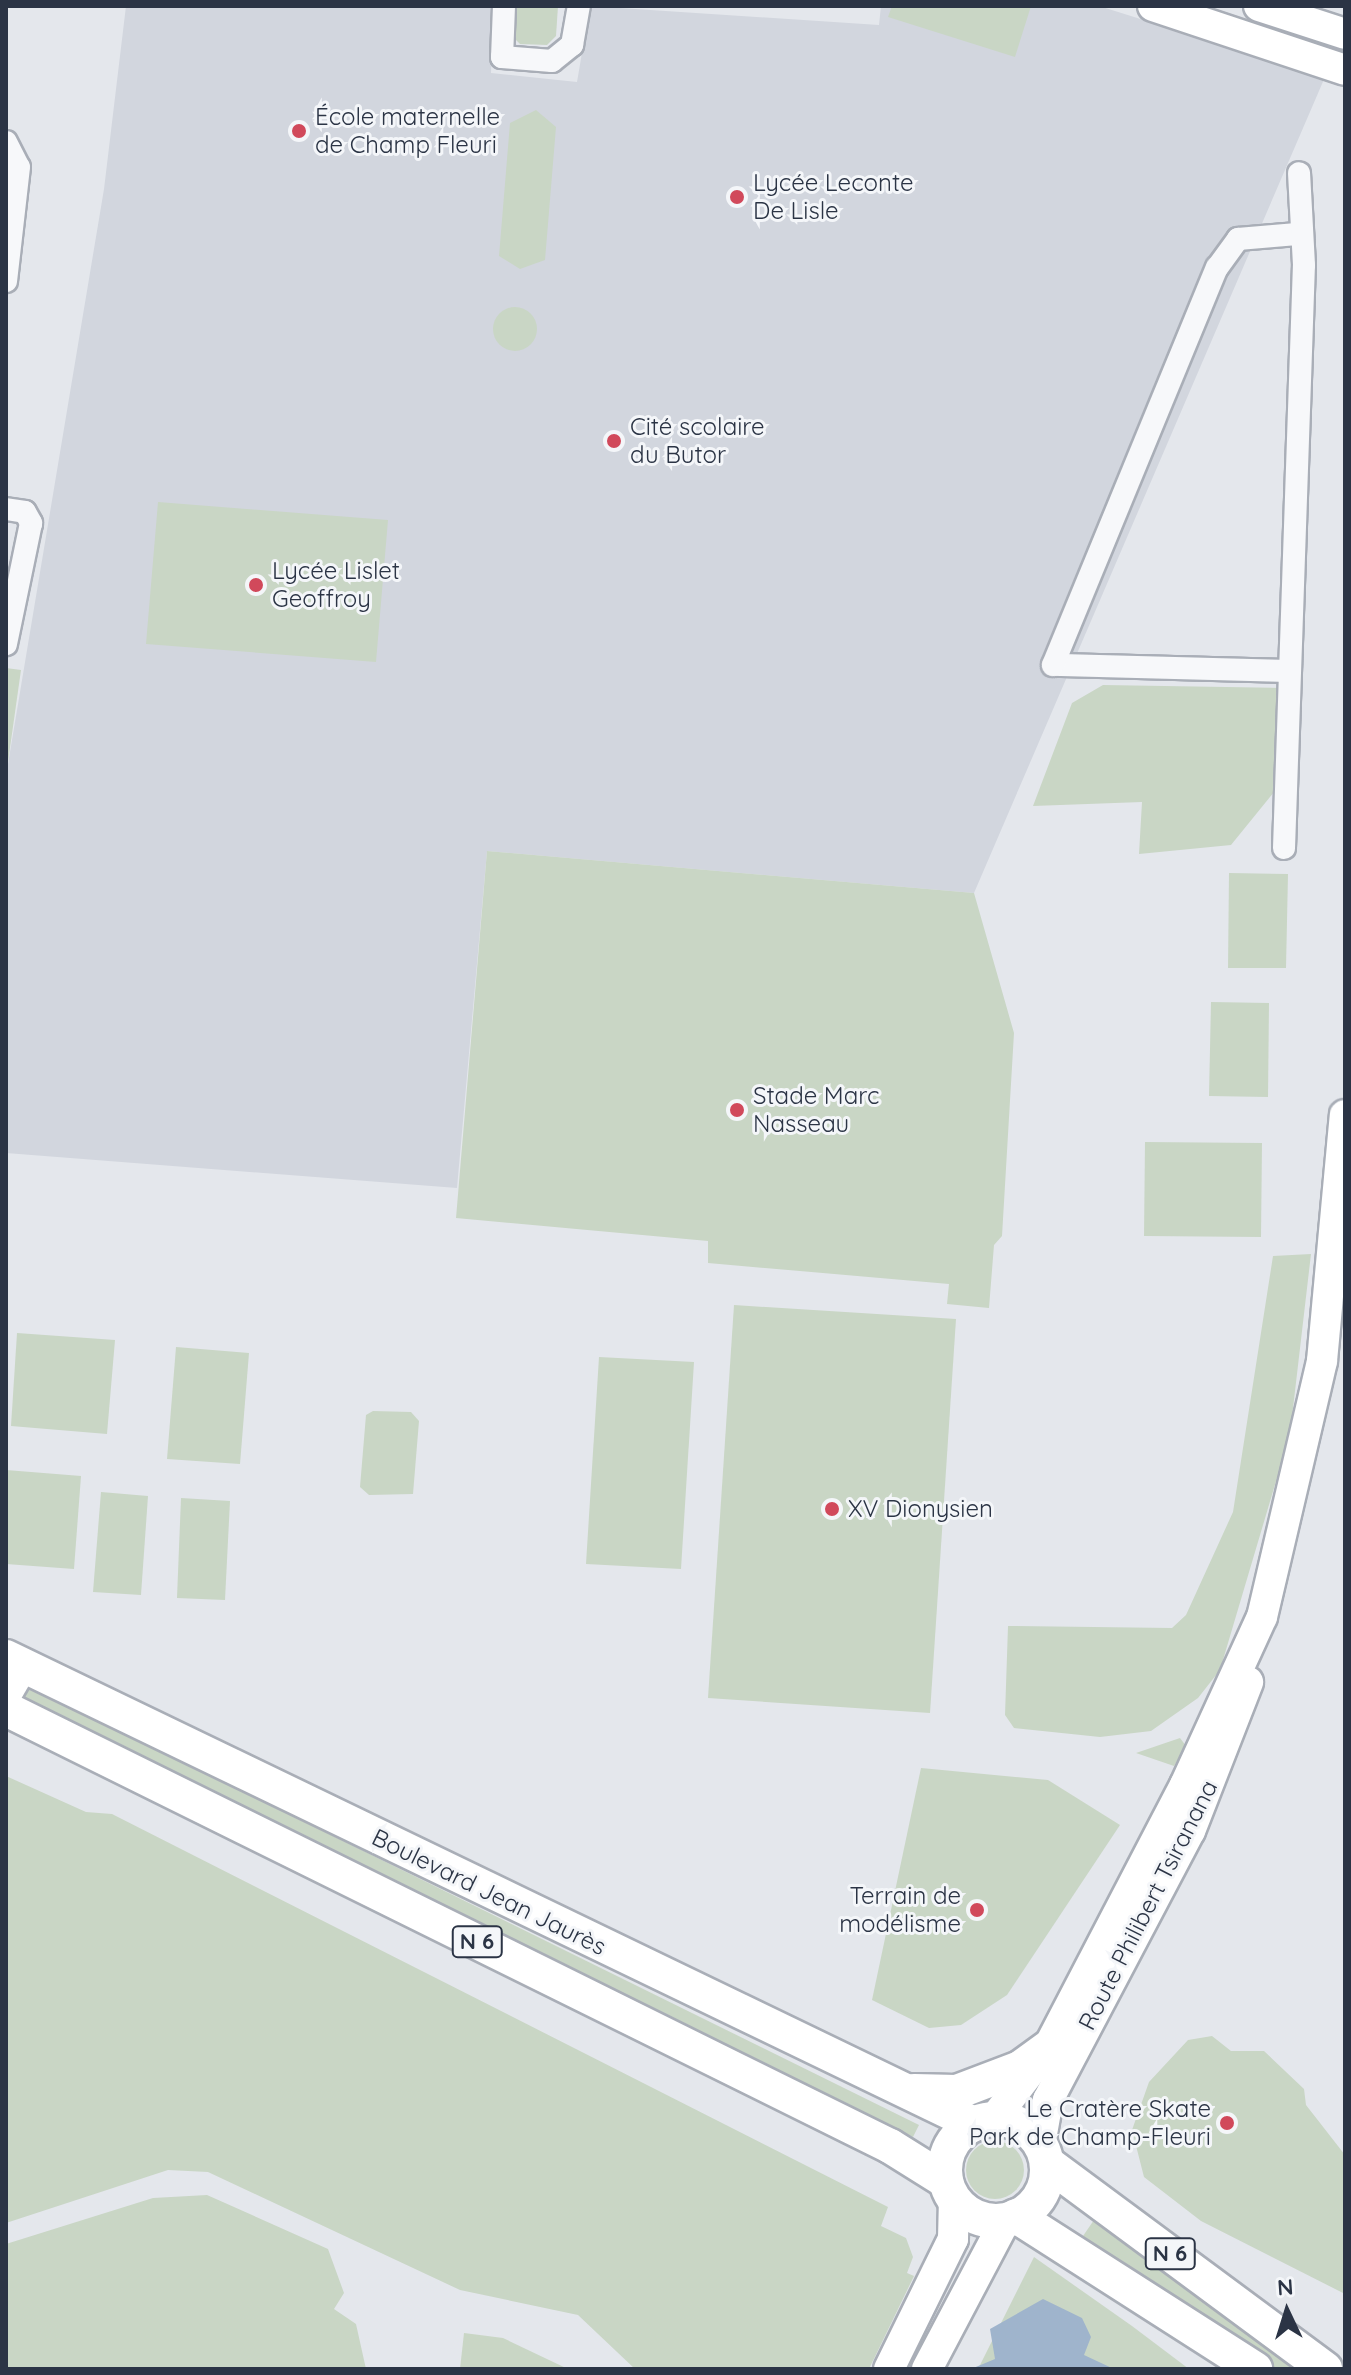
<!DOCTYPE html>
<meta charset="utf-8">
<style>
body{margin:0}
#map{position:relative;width:1351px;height:2375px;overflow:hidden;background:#e4e7ec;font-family:Quicksand,sans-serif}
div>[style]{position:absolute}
.built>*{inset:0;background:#d2d6de}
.green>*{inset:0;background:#c9d6c5}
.round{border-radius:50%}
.water>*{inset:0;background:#9fb4cc}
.roads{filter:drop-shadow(2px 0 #a9aeb7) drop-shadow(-2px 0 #a9aeb7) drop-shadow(0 2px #a9aeb7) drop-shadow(0 -2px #a9aeb7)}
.street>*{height:22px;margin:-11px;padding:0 11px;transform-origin:11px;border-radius:11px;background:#f7f8fa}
.secondary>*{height:30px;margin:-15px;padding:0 15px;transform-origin:15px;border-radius:15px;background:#fff}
.primary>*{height:34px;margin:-17px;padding:0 17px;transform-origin:17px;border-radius:17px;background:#fff}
.primary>.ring{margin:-17px;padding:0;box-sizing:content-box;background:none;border:34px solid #fff;border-radius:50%}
.dots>*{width:22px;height:22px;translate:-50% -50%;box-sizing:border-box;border:4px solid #f4f6f9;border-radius:50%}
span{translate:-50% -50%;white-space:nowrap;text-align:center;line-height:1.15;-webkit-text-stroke:6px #f4f6f9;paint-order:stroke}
.shield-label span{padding:2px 6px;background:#f4f6f9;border:2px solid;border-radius:6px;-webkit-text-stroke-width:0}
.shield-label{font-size:22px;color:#2b3445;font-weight:700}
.poi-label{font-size:24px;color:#2b3445}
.left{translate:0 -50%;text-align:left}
.right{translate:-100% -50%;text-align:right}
.street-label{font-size:24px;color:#2b3445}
.frame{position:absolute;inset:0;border:8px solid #2b3445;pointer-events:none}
.north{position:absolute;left:1247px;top:2271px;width:80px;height:80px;-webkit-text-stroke:6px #f4f6f9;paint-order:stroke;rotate:356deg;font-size:22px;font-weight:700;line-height:32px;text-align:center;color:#2b3445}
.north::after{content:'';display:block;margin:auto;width:28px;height:36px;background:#2b3445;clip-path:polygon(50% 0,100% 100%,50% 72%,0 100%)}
</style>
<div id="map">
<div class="built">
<div style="clip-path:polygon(126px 6px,493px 6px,491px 73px,577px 82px,590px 6px,879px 25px,881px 6px,1099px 6px,1325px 77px,974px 893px,487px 851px,457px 1188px,6px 1153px,6px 776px,104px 189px)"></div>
</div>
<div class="green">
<div style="clip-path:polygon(513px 6px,558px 6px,556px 36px,547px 45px,520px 44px,511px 35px)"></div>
<div style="clip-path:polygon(892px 6px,1031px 6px,1015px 57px,888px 17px)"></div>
<div style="clip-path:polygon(536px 110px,556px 127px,545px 260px,520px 269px,499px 256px,510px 123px)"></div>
<div class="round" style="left:493px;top:307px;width:44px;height:44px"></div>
<div style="clip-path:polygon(158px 502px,388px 520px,376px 662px,146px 644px)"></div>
<div style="clip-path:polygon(6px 668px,21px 670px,6px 776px)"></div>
<div style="clip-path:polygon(1103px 685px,1283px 688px,1279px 786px,1231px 845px,1139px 854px,1142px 802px,1033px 806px,1072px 703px)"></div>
<div style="clip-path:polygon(487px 851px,974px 893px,1014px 1033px,1002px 1236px,994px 1245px,989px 1308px,947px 1304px,949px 1284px,708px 1263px,708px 1241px,456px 1218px)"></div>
<div style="clip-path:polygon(1229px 873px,1288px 874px,1286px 968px,1228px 968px)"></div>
<div style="clip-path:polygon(1211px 1002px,1269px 1003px,1268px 1097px,1209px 1096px)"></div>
<div style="clip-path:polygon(1145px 1142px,1262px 1143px,1261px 1237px,1144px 1236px)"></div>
<div style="clip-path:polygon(1311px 1254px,1290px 1434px,1220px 1670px,1198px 1698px,1151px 1731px,1100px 1737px,1014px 1728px,1005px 1715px,1008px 1626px,1172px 1628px,1186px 1615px,1233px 1512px,1273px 1256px)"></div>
<div style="clip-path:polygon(734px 1305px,956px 1319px,930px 1713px,708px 1698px)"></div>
<div style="clip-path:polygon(17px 1333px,115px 1340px,107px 1434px,11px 1426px)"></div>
<div style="clip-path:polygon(176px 1347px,249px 1353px,240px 1464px,167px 1459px)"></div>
<div style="clip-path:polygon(599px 1357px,694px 1362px,681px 1569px,586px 1564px)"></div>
<div style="clip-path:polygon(373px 1411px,411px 1412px,419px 1421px,413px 1494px,369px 1495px,360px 1487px,366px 1415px)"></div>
<div style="clip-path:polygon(6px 1470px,81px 1476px,74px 1569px,6px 1564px)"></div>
<div style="clip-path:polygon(101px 1492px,148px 1496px,141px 1595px,93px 1592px)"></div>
<div style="clip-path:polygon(181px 1498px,230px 1501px,225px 1600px,177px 1598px)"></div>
<div style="clip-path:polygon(23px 1683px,919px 2125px,913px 2137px,17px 1695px)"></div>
<div style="clip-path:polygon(1180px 1738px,1186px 1746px,1174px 1766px,1136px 1753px)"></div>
<div style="clip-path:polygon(921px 1768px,1048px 1780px,1120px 1825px,1007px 1995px,961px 2025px,929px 2028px,872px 2000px)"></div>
<div style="clip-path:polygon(6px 1776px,86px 1812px,112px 1814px,888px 2207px,881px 2226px,906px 2238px,913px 2257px,907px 2273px,914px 2276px,869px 2369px,635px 2369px,578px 2315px,460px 2290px,208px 2172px,168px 2170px,6px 2223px)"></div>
<div style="clip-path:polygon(1212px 2036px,1231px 2051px,1264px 2051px,1304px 2089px,1306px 2105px,1345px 2155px,1345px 2294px,1201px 2221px,1144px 2177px,1132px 2130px,1149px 2082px,1188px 2040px)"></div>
<div class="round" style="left:966px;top:2141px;width:58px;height:58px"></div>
<div style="clip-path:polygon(207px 2195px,328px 2249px,344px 2293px,334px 2309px,356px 2324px,366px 2369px,6px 2369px,6px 2244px,153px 2198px)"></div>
<div style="clip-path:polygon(1094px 2220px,1303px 2369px,1275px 2369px,1083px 2236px)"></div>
<div style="clip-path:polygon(1034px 2257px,1132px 2326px,1189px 2369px,978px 2369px)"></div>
<div style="clip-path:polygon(464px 2333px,503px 2338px,568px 2369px,460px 2369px)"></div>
</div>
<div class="water">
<div style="clip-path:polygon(1043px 2299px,1082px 2318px,1091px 2337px,1084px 2355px,1114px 2369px,971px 2369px,995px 2359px,990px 2329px)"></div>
</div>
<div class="roads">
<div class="street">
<div style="left:504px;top:6px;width:51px;rotate:92.2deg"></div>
<div style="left:502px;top:57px;width:50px;rotate:4.6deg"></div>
<div style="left:552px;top:61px;width:26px;rotate:-39deg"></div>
<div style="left:572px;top:45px;width:40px;rotate:-80deg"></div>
<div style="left:6px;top:142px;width:28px;rotate:63deg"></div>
<div style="left:19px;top:167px;width:115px;rotate:96.5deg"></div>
<div style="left:6px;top:509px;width:19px;rotate:9deg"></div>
<div style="left:25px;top:512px;width:13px;rotate:61deg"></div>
<div style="left:31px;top:523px;width:124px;rotate:101.7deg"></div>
<div style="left:1287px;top:671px;width:234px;rotate:-178.5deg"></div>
<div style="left:1053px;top:665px;width:430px;rotate:-67.6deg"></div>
<div style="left:1217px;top:268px;width:36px;rotate:-54deg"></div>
<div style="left:1238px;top:239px;width:59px;rotate:-4.8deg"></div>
<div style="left:1284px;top:848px;width:583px;rotate:-88.04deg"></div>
<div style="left:1304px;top:265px;width:92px;rotate:-93.1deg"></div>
</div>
<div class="secondary">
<div style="left:1153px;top:6px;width:202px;rotate:18.4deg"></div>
<div style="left:1259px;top:6px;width:90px;rotate:18deg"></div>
<div style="left:6px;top:1695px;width:34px;rotate:-60deg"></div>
<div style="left:994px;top:2119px;width:89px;rotate:-52.7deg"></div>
<div style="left:1048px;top:2048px;width:297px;rotate:-62.5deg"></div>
<div style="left:1185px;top:1785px;width:185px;rotate:-65.4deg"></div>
<div style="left:1262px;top:1617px;width:263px;rotate:-76.8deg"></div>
<div style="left:1322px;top:1361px;width:247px;rotate:-84.7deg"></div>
<div style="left:1040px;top:2145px;width:46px;rotate:-79.9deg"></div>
<div style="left:1048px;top:2100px;width:304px;rotate:-62.2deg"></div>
<div style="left:1190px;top:1831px;width:160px;rotate:-68.7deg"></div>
<div style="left:889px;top:2369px;width:145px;rotate:-63.8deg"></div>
<div style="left:953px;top:2239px;width:40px;rotate:-88.6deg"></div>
<div style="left:927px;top:2369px;width:170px;rotate:-62.2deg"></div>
</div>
<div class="primary">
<div style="left:6px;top:1657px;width:1075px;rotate:25.75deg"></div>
<div style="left:6px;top:1709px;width:986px;rotate:26.31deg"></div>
<div style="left:890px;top:2146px;width:66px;rotate:32deg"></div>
<div style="left:914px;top:2091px;width:43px;rotate:1.3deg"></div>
<div style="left:957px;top:2092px;width:67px;rotate:-20.9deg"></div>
<div style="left:1020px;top:2068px;width:34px;rotate:-36deg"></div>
<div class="ring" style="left:945px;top:2119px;width:68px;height:68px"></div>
<div style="left:1047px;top:2163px;width:346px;rotate:36.5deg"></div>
<div style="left:1016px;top:2216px;width:284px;rotate:32.6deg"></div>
</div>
</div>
<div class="dots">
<div style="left:299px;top:131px;background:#d1495b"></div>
<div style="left:737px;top:197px;background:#d1495b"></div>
<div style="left:614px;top:441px;background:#d1495b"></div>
<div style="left:256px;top:585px;background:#d1495b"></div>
<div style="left:737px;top:1110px;background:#d1495b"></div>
<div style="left:832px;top:1509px;background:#d1495b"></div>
<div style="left:977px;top:1910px;background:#d1495b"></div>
<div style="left:1227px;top:2123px;background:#d1495b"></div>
</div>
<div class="shield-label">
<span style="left:477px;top:1942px">N 6</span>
<span style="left:1170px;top:2254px">N 6</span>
</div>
<div class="poi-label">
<span class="left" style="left:315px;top:131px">École maternelle<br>de Champ Fleuri</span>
<span class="left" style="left:753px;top:197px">Lycée Leconte<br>De Lisle</span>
<span class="left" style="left:630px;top:441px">Cité scolaire<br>du Butor</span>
<span class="left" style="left:272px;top:585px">Lycée Lislet<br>Geoffroy</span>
<span class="left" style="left:753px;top:1110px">Stade Marc<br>Nasseau</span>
<span class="left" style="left:848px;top:1509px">XV Dionysien</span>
<span class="right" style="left:961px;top:1910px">Terrain de<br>modélisme</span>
<span class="right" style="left:1211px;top:2123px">Le Cratère Skate<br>Park de Champ-Fleuri</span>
</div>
<div class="street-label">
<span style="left:489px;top:1892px;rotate:26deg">Boulevard Jean Jaurès</span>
<span style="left:1148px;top:1905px;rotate:-63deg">Route Philibert Tsiranana</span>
</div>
<div class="frame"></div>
<div class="north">N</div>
</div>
